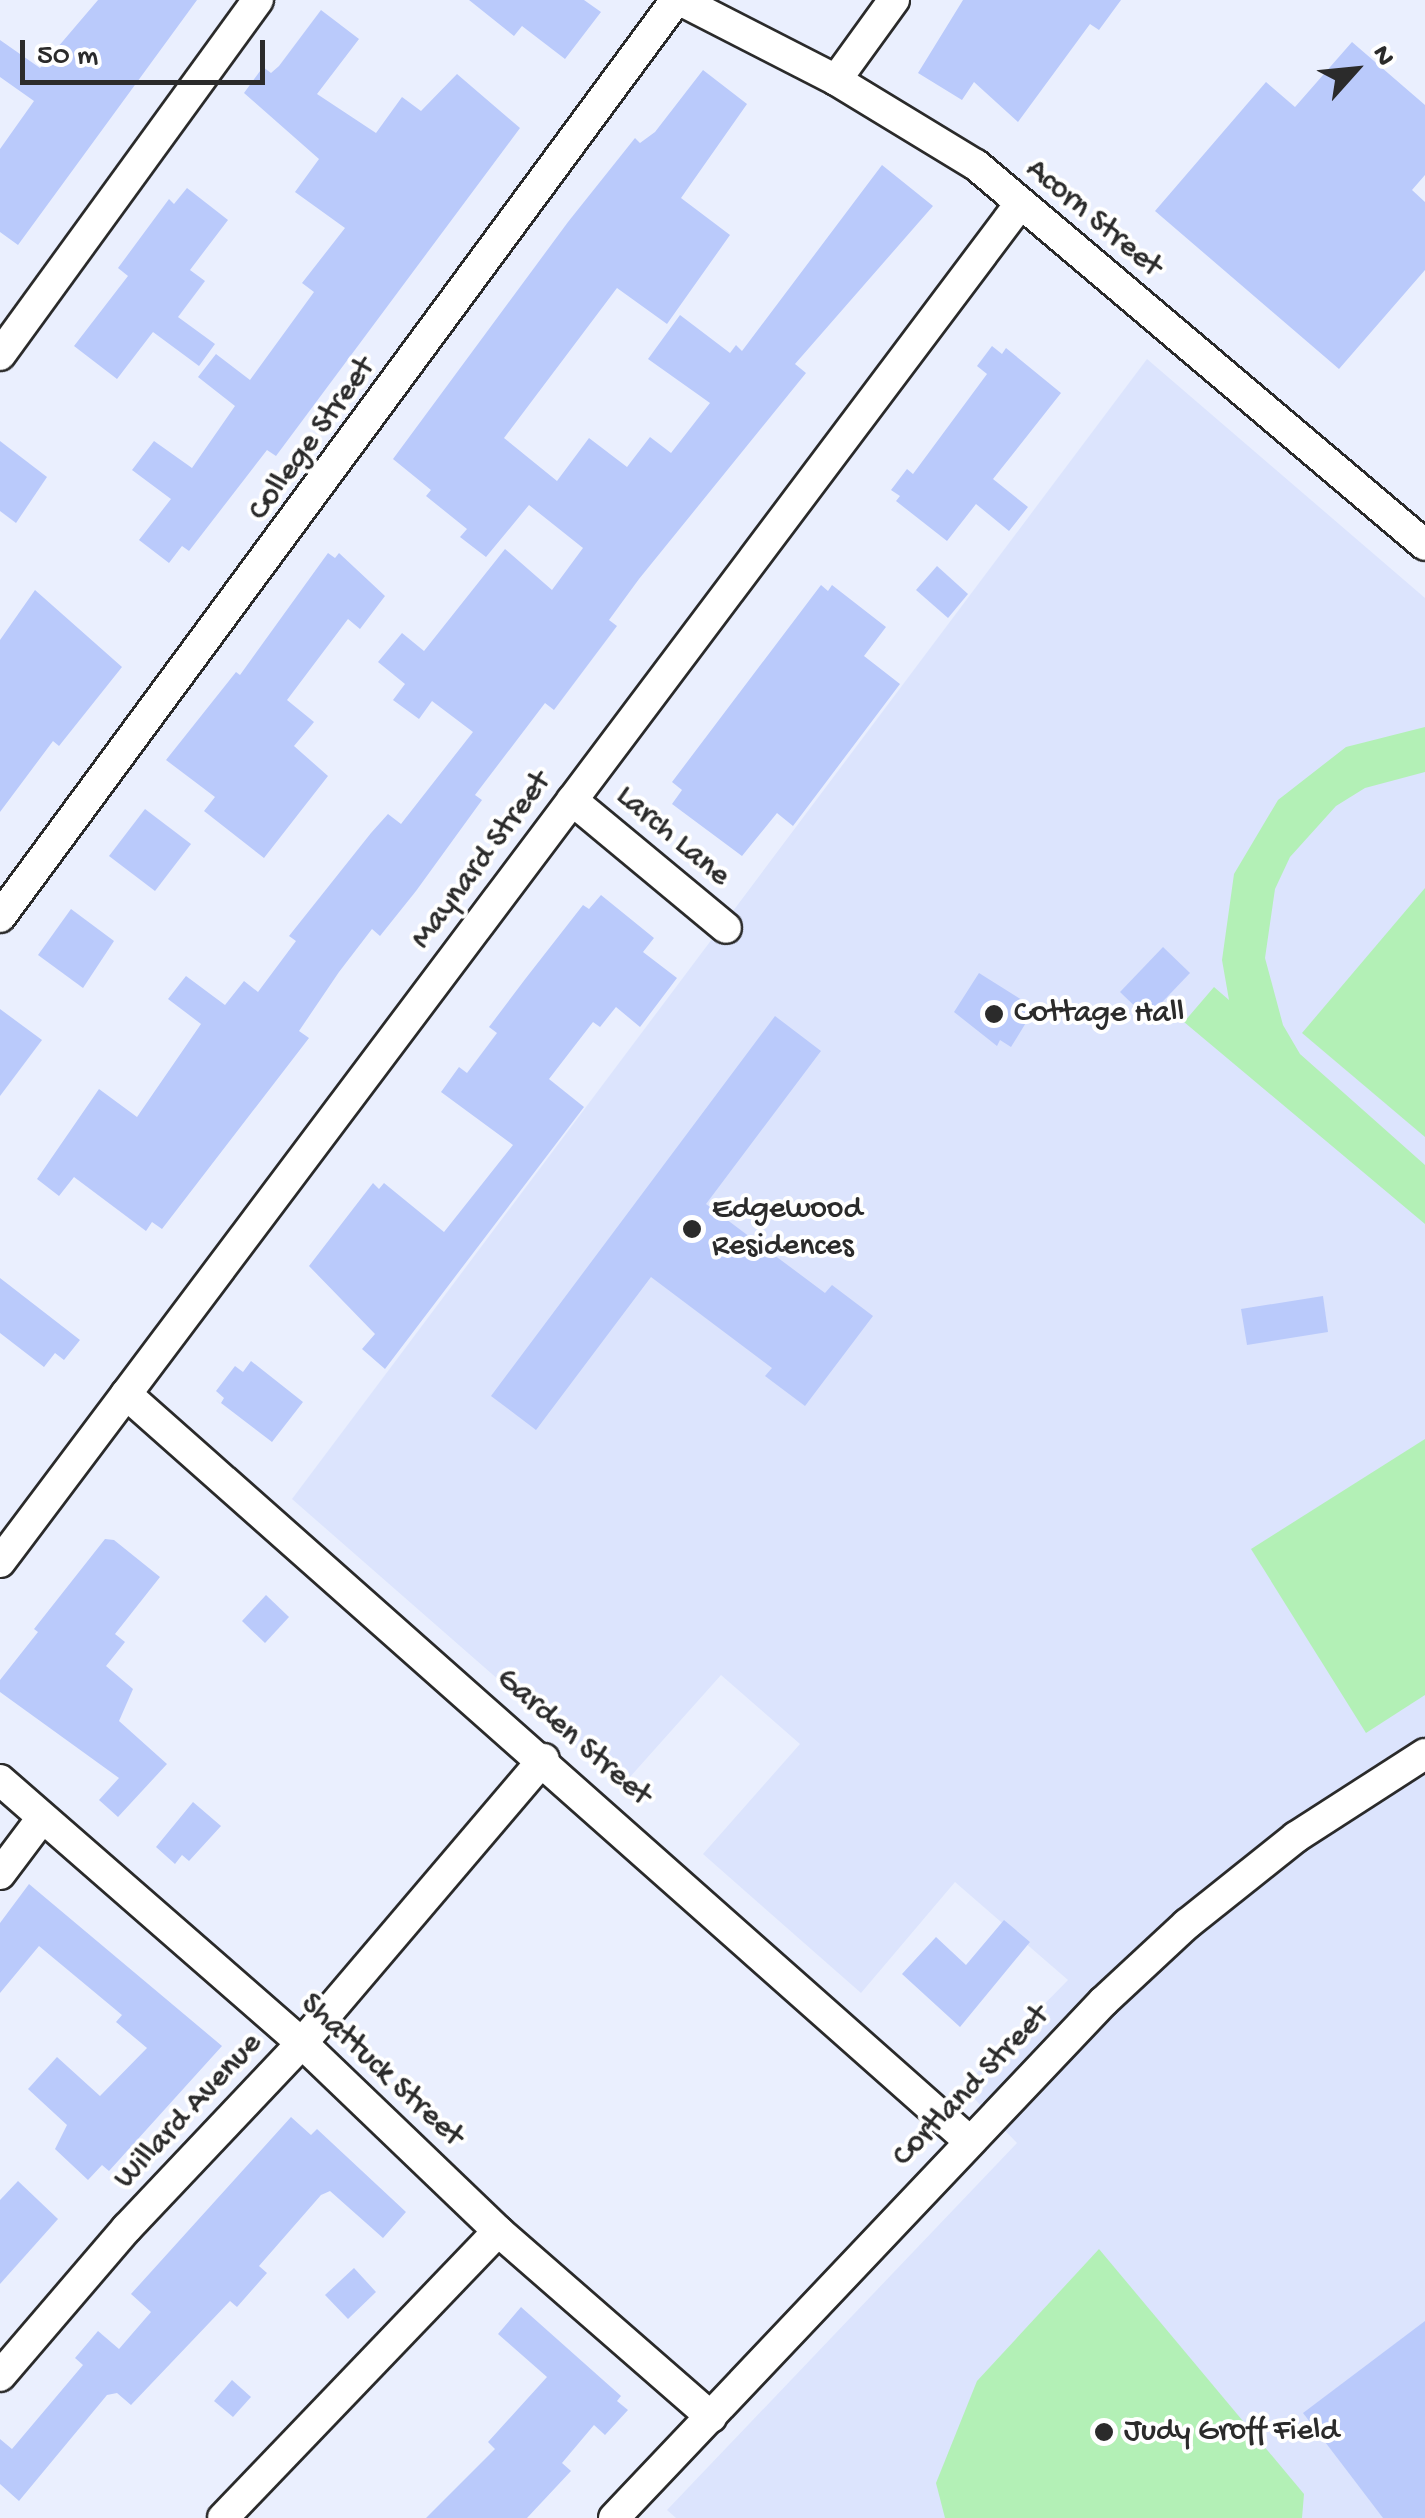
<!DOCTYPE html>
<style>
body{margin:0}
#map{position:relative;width:1425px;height:2518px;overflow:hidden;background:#eaeffe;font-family:"Gochi Hand",sans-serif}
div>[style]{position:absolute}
.built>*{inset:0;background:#dce4fd}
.green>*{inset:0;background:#b3f0b6}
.building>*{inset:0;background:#bacafb}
.roads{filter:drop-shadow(2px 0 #2b2b2b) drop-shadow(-2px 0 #2b2b2b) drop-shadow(0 2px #2b2b2b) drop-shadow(0 -2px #2b2b2b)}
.minor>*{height:30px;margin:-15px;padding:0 15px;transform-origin:15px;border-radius:15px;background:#fff}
.dots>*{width:28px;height:28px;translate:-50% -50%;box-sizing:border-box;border:5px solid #fff;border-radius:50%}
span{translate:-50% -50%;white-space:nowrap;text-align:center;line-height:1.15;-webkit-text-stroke:8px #fff;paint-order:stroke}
.street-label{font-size:32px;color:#2b2b2b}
.poi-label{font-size:32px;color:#2b2b2b}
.left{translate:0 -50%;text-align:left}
.north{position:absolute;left:1305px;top:20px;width:100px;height:100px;-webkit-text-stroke:8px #fff;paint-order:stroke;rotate:63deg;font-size:28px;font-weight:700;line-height:40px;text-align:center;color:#2b2b2b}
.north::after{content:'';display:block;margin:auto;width:35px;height:45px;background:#2b2b2b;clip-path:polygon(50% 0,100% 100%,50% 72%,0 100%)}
.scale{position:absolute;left:20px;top:40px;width:245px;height:45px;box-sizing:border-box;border:5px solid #2b2b2b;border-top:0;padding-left:12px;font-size:30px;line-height:35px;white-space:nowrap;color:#2b2b2b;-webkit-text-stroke:8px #fff;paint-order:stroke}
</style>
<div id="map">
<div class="built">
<div style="clip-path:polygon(1147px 359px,1425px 598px,1425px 2518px,676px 2518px,667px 2510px,1017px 2143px,963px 2087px,1068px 1980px,955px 1882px,861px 1993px,703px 1854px,800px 1744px,721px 1675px,621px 1787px,292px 1499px)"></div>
</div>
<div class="green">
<div style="clip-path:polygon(1425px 727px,1425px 772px,1365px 788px,1336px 806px,1290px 857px,1275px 889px,1265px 958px,1283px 1025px,1300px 1054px,1425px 1165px,1425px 1224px,1184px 1022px,1214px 987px,1229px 1000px,1222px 960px,1234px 874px,1278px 800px,1346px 747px)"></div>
<div style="clip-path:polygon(1425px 888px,1425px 1137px,1302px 1033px)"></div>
<div style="clip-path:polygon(1425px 1439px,1425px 1695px,1366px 1733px,1251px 1549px)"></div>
<div style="clip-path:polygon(1099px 2249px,1304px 2494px,1302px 2518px,945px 2518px,936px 2483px,977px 2381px)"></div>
</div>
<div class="building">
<div style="clip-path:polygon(98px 0,197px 0,18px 245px,0 232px,0 149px,34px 101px,0 77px,0 40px,40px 68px)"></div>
<div style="clip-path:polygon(469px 0,584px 0,601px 12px,565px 59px,522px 26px,514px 36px)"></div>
<div style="clip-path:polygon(963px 0,1121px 0,1099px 30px,1090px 24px,1018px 122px,974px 82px,962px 100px,918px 73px)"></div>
<div style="clip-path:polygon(321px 10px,359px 39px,317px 94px,376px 133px,402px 97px,421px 111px,457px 74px,520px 128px,276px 456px,267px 450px,189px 551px,182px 546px,169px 563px,139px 540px,171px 499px,132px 470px,154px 441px,192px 468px,235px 406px,198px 377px,216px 354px,250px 380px,314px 292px,302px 283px,345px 228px,295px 192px,319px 159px,244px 93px,263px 67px,271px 73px,279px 66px)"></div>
<div style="clip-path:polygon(1352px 42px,1425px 105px,1425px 175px,1412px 190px,1425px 202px,1425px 270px,1339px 369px,1155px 211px,1266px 82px,1295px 107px)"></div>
<div style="clip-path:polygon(703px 70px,747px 104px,681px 198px,730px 235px,667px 324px,617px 288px,504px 438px,557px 481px,589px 438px,627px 467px,650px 437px,671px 453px,710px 403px,648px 359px,680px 315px,730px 353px,736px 345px,742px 351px,882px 165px,933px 206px,795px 364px,806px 373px,639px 579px,609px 620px,617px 626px,554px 710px,545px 703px,475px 795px,482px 800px,416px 891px,380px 936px,372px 929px,339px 972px,299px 1031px,309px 1038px,162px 1229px,152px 1222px,146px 1231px,74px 1177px,59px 1196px,37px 1179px,99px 1089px,137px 1117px,201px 1024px,168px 999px,186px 976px,225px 1005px,244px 981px,258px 992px,296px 941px,289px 936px,371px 833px,388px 814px,401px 824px,473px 732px,432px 701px,419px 719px,393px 700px,405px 684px,378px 662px,402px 633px,424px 651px,505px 549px,552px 590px,583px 548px,529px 505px,486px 557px,460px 537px,467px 529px,426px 496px,431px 490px,393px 459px,568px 222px,635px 138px,640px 143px,655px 132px)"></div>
<div style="clip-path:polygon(187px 188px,228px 220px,190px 270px,205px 281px,178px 317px,215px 344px,199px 366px,153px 332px,117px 379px,74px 346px,128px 276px,118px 268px,169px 199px,174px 204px)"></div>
<div style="clip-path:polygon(992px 346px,1002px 354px,1006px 348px,1061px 393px,993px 479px,1028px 507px,1009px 531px,976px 504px,947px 541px,896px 501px,900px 496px,891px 490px,907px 469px,913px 474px,987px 374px,977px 366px)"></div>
<div style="clip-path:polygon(0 441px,47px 477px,16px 523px,0 511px)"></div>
<div style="clip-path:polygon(328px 553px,335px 558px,339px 553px,385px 596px,360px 629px,348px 619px,287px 700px,314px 722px,294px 746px,328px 776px,264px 858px,204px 811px,215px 797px,166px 760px,236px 672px,240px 675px)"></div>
<div style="clip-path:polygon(937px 566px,968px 594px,948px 618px,916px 590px)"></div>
<div style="clip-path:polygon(821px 585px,828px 591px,832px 585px,886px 627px,864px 656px,900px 684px,793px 826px,777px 813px,742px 856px,672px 804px,682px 790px,672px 782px)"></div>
<div style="clip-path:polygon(35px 590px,122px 667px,59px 746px,53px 741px,0 812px,0 640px)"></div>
<div style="clip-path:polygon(145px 809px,191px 844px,155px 891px,109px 856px)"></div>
<div style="clip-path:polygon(601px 895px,654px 938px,643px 952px,677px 978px,640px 1027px,616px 1007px,600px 1027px,593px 1022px,549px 1079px,584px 1107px,385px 1369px,362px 1349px,375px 1334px,309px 1266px,373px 1183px,379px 1189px,384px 1183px,444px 1232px,513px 1145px,441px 1092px,459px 1067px,467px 1073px,497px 1033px,489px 1027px,526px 978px,583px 905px,589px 909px)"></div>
<div style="clip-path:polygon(71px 909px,114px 941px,83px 988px,38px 955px)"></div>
<div style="clip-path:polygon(1163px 947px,1190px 973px,1147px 1018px,1120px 992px)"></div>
<div style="clip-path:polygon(979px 973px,1035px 1008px,1011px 1047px,1000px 1040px,997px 1046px,954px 1012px)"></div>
<div style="clip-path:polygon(0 1009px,42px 1040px,0 1096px)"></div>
<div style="clip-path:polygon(775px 1016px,821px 1051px,706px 1204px,825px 1293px,832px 1285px,873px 1316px,805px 1406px,765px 1376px,772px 1368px,651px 1277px,536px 1430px,491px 1396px)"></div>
<div style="clip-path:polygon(0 1278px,80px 1340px,64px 1360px,55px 1353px,44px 1367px,0 1333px)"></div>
<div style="clip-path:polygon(1323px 1296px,1328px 1332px,1247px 1345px,1241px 1309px)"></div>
<div style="clip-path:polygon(251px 1361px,303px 1402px,272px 1442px,221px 1403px,224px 1398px,216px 1391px,235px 1366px,243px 1372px)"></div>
<div style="clip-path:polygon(105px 1539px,114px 1540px,160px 1577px,115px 1634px,125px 1642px,106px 1666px,133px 1689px,119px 1721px,167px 1764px,118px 1817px,99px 1800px,119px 1778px,0 1692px,0 1680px,38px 1632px,34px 1629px)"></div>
<div style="clip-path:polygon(266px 1595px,289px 1617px,265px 1643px,242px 1621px)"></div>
<div style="clip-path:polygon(193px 1802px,221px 1826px,189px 1861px,182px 1855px,175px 1864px,156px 1847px)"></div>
<div style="clip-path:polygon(29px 1884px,222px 2046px,109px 2171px,102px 2165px,88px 2180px,55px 2149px,67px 2125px,28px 2089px,57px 2057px,100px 2096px,147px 2048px,116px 2022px,122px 2015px,39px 1946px,0 1993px,0 1923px)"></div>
<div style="clip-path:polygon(1004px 1920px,1030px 1942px,960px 2027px,902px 1974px,936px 1937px,966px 1965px)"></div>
<div style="clip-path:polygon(291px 2117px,311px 2135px,317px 2129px,406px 2212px,383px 2238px,330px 2191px,321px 2195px,259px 2266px,267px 2273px,237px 2307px,230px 2301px,131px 2405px,117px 2393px,107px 2395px,19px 2501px,0 2484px,0 2439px,12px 2449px,83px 2365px,75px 2358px,98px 2331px,119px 2349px,151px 2312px,131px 2294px)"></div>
<div style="clip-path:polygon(18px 2181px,58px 2219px,0 2284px,0 2200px)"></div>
<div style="clip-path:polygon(354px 2268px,376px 2292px,348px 2319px,325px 2295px)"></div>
<div style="clip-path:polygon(521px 2307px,621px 2396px,617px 2401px,628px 2410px,605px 2435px,594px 2425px,562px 2463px,571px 2471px,527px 2518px,426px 2518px,495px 2449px,488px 2442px,547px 2377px,498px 2334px)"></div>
<div style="clip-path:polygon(1425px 2321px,1425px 2518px,1383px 2518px,1303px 2413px)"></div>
<div style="clip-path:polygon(232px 2380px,251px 2397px,233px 2417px,214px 2401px)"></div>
</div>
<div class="roads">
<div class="minor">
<div style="left:680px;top:0;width:175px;rotate:27.1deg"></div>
<div style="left:836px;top:80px;width:164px;rotate:31.3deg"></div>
<div style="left:976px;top:165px;width:588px;rotate:40.24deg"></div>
<div style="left:836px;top:80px;width:99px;rotate:-54.1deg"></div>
<div style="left:0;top:355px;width:439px;rotate:-54deg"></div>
<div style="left:572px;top:800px;width:200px;rotate:39.7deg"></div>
<div style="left:0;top:917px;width:1139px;rotate:-53.6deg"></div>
<div style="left:126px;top:1394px;width:1125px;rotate:41.54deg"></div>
<div style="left:0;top:1562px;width:1698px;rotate:-53.09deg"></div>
<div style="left:0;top:1780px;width:400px;rotate:41.1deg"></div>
<div style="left:302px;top:2043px;width:272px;rotate:43.8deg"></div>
<div style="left:498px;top:2231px;width:283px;rotate:41.1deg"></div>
<div style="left:0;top:1874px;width:70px;rotate:-53.1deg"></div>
<div style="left:0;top:2376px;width:195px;rotate:-49.4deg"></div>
<div style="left:127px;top:2228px;width:255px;rotate:-46.6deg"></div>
<div style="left:302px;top:2043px;width:373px;rotate:-49.6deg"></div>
<div style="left:223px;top:2518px;width:397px;rotate:-46.2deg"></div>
<div style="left:614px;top:2518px;width:712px;rotate:-46.54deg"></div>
<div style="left:1104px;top:2001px;width:113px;rotate:-42.9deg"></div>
<div style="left:1187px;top:1924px;width:139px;rotate:-38.6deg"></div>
<div style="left:1296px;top:1837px;width:153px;rotate:-32.8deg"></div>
</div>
</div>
<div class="dots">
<div style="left:994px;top:1014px;background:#2b2b2b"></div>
<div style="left:692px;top:1229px;background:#2b2b2b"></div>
<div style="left:1104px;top:2432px;background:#2b2b2b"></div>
</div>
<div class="street-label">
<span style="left:1093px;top:219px;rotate:40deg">Acorn Street</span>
<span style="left:313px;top:440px;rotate:-54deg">College Street</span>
<span style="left:672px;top:837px;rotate:40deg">Larch Lane</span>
<span style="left:482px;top:861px;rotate:-53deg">Maynard Street</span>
<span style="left:573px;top:1738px;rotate:41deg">Garden Street</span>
<span style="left:381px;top:2071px;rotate:43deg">Shattuck Street</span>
<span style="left:972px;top:2087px;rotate:-46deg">Cortland Street</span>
<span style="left:189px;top:2112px;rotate:-47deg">Willard Avenue</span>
</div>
<div class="poi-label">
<span class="left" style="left:1014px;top:1014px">Cottage Hall</span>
<span class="left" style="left:712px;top:1229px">Edgewood<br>Residences</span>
<span class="left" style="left:1124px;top:2432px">Judy Groff Field</span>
</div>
<div class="north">N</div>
<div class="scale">50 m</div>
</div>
